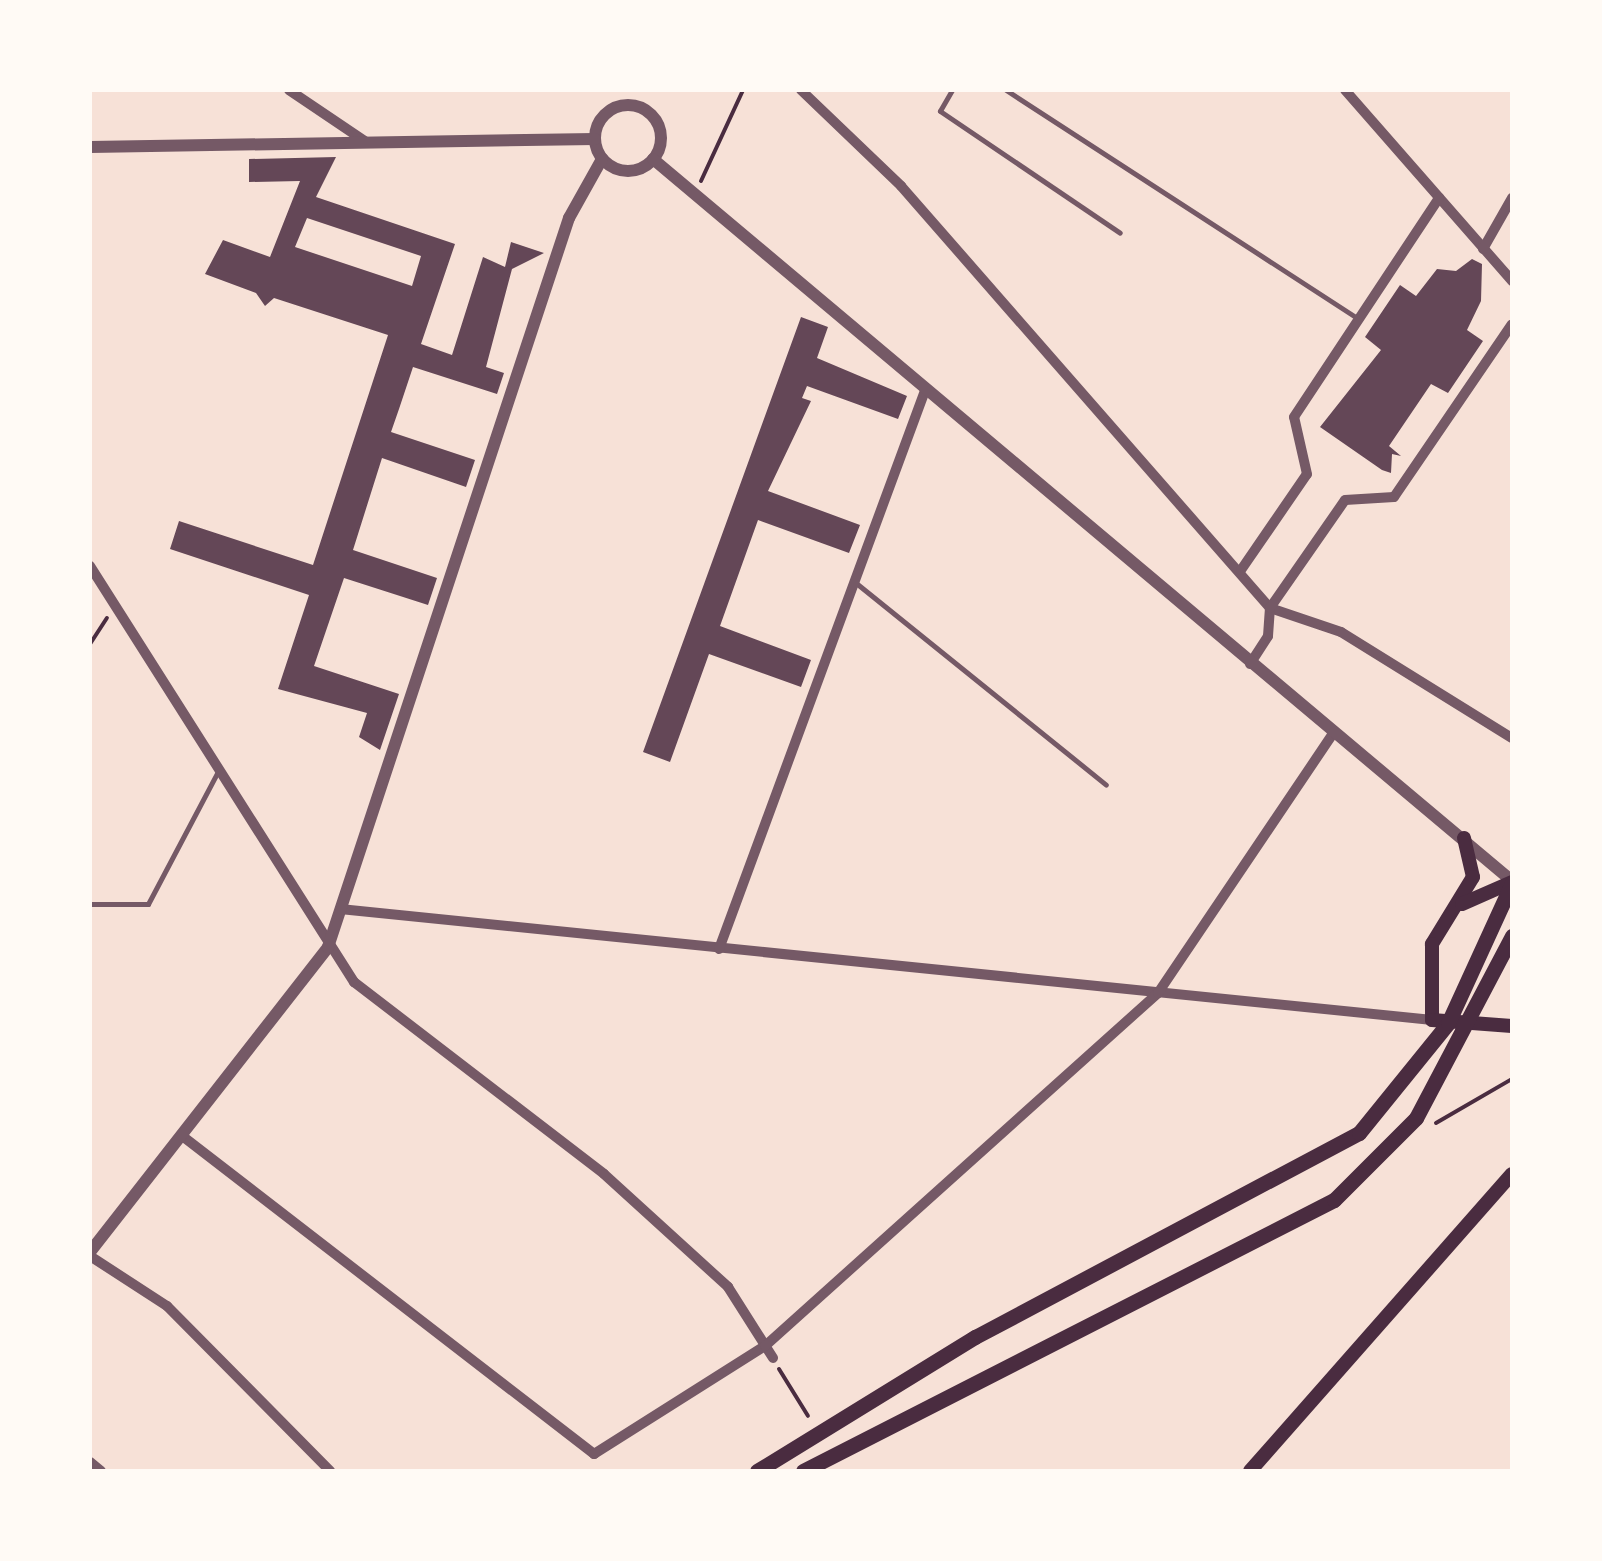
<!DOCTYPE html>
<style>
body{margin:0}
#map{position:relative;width:1602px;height:1561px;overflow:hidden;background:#f7e1d7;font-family:"PT Serif",serif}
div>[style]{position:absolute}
.building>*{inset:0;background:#644757}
.path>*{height:4px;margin:-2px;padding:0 2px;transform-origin:2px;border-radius:2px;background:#4a2c40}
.service>*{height:5px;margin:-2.5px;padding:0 2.5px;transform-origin:2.5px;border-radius:2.5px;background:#755966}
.minor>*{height:10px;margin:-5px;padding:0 5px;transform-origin:5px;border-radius:5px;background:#755966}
.tertiary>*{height:12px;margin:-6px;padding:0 6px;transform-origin:6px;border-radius:6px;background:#755966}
.tertiary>.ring{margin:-6px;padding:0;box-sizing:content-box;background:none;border:12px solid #755966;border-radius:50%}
.secondary>*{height:14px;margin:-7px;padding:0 7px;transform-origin:7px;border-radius:7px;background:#4a2c40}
.primary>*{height:15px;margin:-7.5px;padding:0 7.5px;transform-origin:7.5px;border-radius:7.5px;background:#4a2c40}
span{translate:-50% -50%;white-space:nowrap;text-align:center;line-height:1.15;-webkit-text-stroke:10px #fffaf5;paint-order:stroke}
.frame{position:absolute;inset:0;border:92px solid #fffaf5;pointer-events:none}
</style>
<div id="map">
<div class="building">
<div style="clip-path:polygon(evenodd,336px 157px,316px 197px,455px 244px,421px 344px,452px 355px,483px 257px,505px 267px,511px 242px,544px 253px,512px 269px,486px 367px,504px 373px,497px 394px,413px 367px,399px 409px,391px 432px,475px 460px,466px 487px,382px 458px,353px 550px,437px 578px,428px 605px,344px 578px,314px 666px,399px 694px,380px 750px,359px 737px,367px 713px,278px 689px,309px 595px,170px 549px,179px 521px,313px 565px,388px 335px,274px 298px,265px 306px,256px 293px,205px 274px,223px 240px,270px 257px,300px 181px,249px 182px,249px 159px,336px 157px,307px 218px,421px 256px,412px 286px,295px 247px,307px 218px)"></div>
<div style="clip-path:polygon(1472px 259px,1482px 264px,1481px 301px,1467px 330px,1483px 341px,1448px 393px,1431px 384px,1389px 446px,1401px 456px,1392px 454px,1391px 473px,1382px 470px,1320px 427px,1381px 350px,1365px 337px,1400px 285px,1416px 296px,1437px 269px,1456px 271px)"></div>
<div style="clip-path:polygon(801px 317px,828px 327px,817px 358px,907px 396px,898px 419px,807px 386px,802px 398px,811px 401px,768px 491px,860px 525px,849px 553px,758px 520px,720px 626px,811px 660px,801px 687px,709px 654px,670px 762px,643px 752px)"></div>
</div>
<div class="path">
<div style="left:701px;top:181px;width:100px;rotate:-65.2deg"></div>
<div style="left:90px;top:644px;width:31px;rotate:-57deg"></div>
<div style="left:1436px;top:1123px;width:88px;rotate:-30.1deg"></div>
<div style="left:779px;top:1369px;width:55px;rotate:58.3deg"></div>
</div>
<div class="service">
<div style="left:952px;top:90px;width:24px;rotate:120deg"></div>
<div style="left:940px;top:111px;width:217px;rotate:34.1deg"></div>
<div style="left:1006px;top:90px;width:420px;rotate:33deg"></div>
<div style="left:856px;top:583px;width:321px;rotate:38.9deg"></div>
<div style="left:90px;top:904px;width:58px"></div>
<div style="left:148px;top:904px;width:150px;rotate:-62.2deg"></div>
</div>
<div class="minor">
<div style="left:289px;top:90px;width:93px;rotate:34deg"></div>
<div style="left:801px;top:90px;width:139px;rotate:43.8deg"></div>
<div style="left:901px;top:186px;width:561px;rotate:48.83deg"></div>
<div style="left:1345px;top:90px;width:254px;rotate:48.8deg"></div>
<div style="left:1483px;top:249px;width:59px;rotate:-60.4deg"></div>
<div style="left:90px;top:566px;width:493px;rotate:57.6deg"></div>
<div style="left:354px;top:982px;width:315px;rotate:37.5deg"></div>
<div style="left:604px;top:1174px;width:168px;rotate:42.3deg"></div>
<div style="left:728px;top:1287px;width:84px;rotate:57.6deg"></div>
<div style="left:1241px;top:570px;width:116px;rotate:-55.5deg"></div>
<div style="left:1307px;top:474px;width:58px;rotate:-102.8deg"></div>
<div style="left:1294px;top:417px;width:263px;rotate:-56.5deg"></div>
<div style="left:1270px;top:608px;width:75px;rotate:18.7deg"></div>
<div style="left:1341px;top:632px;width:201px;rotate:31.8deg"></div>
<div style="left:1250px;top:664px;width:33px;rotate:-57deg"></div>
<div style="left:1268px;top:636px;width:28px;rotate:-86deg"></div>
<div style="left:1270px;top:608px;width:131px;rotate:-55.2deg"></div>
<div style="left:1345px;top:500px;width:49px;rotate:-3.5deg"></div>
<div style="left:1394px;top:497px;width:209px;rotate:-55.7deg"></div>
<div style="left:340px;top:909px;width:1098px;rotate:5.8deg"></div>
<div style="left:719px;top:949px;width:598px;rotate:-69.75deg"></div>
<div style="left:181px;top:1135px;width:522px;rotate:37.68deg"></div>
<div style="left:594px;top:1454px;width:202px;rotate:-32.3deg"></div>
<div style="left:765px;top:1346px;width:528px;rotate:-41.93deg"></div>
<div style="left:1158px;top:993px;width:311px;rotate:-56deg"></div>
<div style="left:90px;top:1256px;width:92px;rotate:33deg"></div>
<div style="left:167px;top:1306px;width:232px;rotate:45.3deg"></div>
<div style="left:90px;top:1462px;width:14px;rotate:39deg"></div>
</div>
<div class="tertiary">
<div class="ring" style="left:595px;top:105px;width:54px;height:54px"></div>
<div style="left:90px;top:147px;width:505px;rotate:-0.91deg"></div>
<div style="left:653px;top:159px;width:1122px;rotate:40.05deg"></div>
<div style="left:90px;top:1252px;width:387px;rotate:-52deg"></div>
<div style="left:328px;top:947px;width:768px;rotate:-71.71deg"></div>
<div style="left:569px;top:218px;width:68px;rotate:-60.8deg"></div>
</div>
<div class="secondary">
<div style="left:1464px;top:838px;width:40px;rotate:77deg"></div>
<div style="left:1473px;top:877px;width:79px;rotate:121.5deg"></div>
<div style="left:1432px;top:944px;width:76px;rotate:90deg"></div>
<div style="left:1432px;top:1020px;width:80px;rotate:4.3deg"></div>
<div style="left:1462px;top:904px;width:55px;rotate:-23.7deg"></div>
<div style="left:1250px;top:1471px;width:396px;rotate:-48.6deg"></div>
</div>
<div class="primary">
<div style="left:757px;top:1471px;width:256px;rotate:-31.6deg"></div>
<div style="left:975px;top:1337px;width:435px;rotate:-28deg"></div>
<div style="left:1359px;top:1133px;width:141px;rotate:-51deg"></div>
<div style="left:1448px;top:1023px;width:154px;rotate:-65.4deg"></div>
<div style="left:803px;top:1471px;width:596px;rotate:-27.04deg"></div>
<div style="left:1334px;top:1200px;width:116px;rotate:-45deg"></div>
<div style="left:1416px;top:1118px;width:206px;rotate:-62.2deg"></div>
</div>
<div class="frame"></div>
</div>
